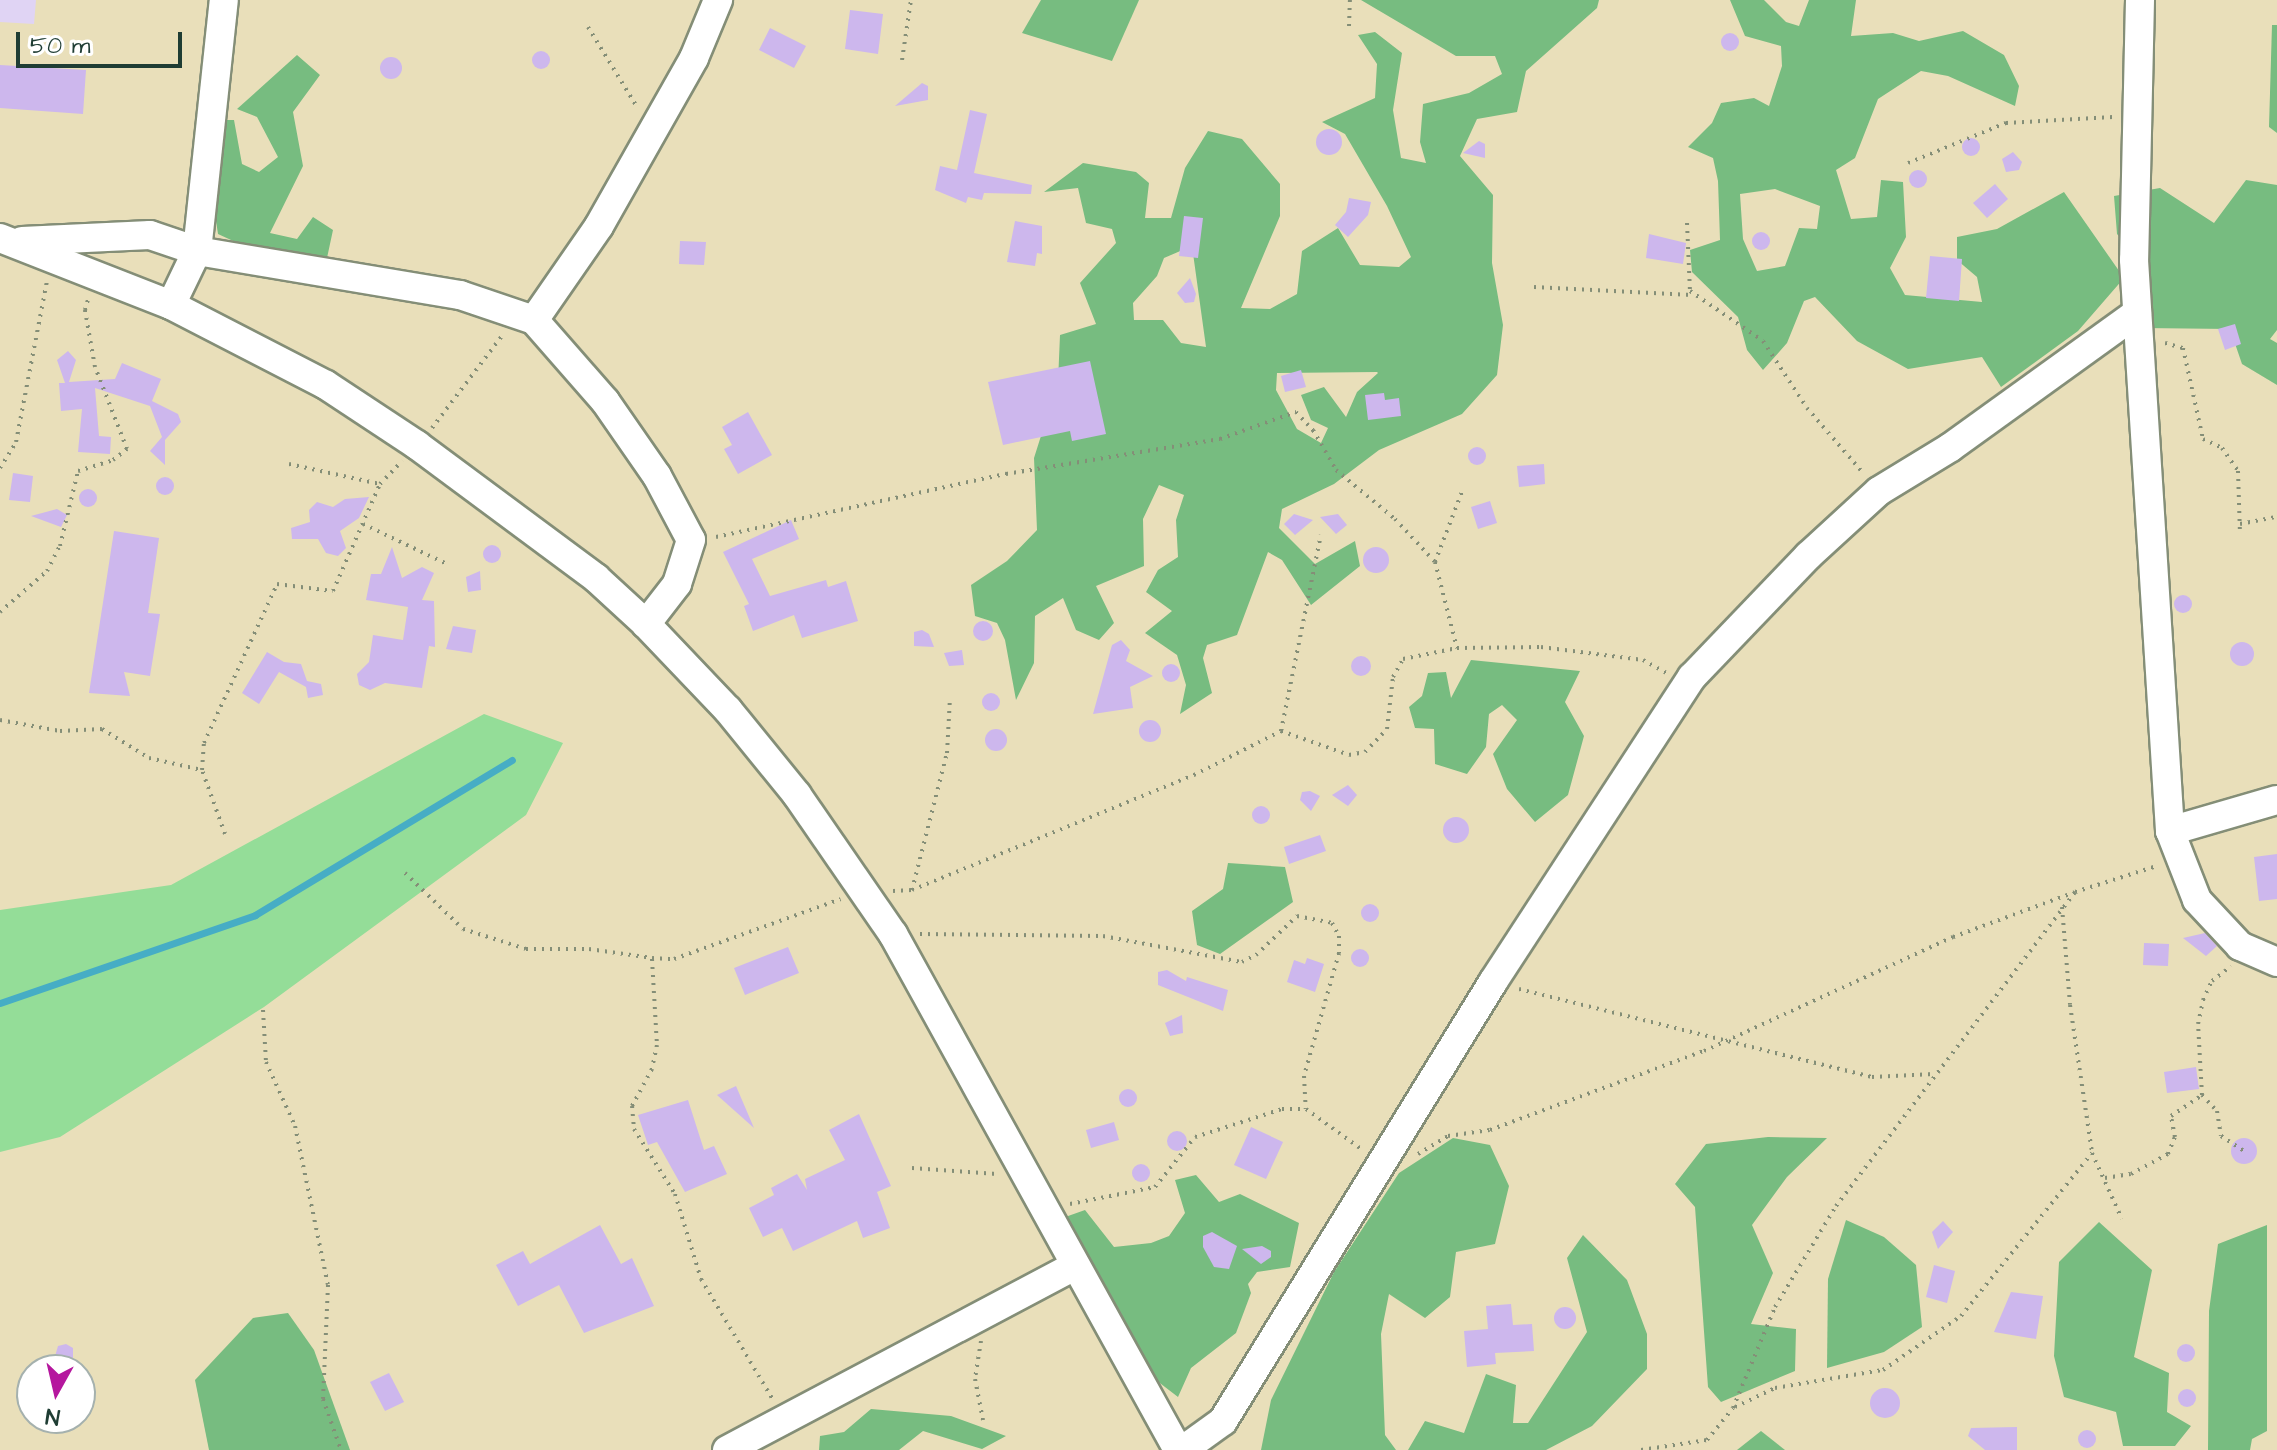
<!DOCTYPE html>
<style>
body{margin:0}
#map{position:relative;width:2277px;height:1450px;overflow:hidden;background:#e9dfba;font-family:"Architects Daughter",sans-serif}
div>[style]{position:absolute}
.built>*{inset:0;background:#e0d4f4}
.green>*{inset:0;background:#94dd98}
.forest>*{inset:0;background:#77bc80}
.stream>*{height:7px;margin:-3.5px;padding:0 3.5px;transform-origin:3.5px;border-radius:3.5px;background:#46adc5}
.building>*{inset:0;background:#cdb7ed}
.round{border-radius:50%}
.path>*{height:4px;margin-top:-2px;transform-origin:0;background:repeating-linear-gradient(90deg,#848e77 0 2px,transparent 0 8px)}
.roads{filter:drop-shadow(2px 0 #848e77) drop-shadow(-2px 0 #848e77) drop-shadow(0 2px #848e77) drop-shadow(0 -2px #848e77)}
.minor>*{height:28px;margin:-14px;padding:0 14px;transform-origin:14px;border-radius:14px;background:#fff}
span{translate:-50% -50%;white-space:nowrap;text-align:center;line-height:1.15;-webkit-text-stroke:6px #fff;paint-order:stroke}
.north{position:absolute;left:16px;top:1354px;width:80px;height:80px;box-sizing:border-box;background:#fff;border:2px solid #a5b1ae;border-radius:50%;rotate:188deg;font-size:22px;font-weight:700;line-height:32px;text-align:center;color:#1f3d34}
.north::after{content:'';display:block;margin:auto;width:28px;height:36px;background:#b5179e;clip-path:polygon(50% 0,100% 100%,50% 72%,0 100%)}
.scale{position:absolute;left:16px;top:32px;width:166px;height:36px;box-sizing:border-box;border:4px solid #1f3d34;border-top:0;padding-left:10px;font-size:24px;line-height:28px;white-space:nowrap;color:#1f3d34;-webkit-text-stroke:6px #fff;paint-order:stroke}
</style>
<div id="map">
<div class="built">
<div style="clip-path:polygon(0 0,36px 0,34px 24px,0 22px)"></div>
</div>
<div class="green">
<div style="clip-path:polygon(484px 714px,563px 743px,526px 815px,264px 1007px,60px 1137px,0 1152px,0 910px,171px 885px)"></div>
</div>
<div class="forest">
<div style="clip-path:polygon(1041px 0,1139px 0,1112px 61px,1022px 33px)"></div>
<div style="clip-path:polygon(evenodd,1361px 0,1599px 0,1597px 8px,1526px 71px,1517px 112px,1477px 119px,1460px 156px,1493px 195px,1492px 263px,1503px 325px,1497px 375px,1462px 414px,1379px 450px,1334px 484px,1282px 509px,1279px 528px,1315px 564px,1355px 541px,1360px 566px,1311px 605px,1282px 560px,1268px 552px,1237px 635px,1207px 645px,1203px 658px,1212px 693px,1180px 714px,1186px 685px,1177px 655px,1145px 633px,1172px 611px,1146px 592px,1158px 570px,1178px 557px,1176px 520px,1184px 495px,1159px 485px,1143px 519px,1144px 566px,1096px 586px,1114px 623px,1099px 640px,1076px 630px,1063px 598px,1035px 616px,1034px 663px,1016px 700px,1005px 640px,997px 623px,975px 616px,971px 585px,1007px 561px,1037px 530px,1034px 458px,1058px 382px,1060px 335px,1096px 324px,1080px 283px,1116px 243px,1112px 229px,1086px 223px,1078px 188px,1044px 192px,1083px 163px,1136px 172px,1149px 183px,1145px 218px,1171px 218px,1185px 168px,1208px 131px,1242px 139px,1280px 184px,1280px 216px,1241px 308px,1270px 309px,1297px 294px,1302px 251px,1338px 228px,1360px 265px,1399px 267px,1411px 257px,1387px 206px,1345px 134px,1322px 122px,1375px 98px,1377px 64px,1358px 35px,1375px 32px,1402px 53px,1393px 110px,1401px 158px,1426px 163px,1420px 142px,1423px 104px,1469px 93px,1502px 74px,1495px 56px,1456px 56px,1361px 0,1192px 246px,1206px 347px,1181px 343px,1163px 320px,1134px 320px,1133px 303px,1157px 276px,1164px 258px,1192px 246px,1361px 0,1277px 373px,1377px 372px,1378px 373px,1357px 392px,1346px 417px,1324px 387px,1301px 395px,1311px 420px,1328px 428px,1321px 443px,1297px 429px,1276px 390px,1277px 373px)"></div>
<div style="clip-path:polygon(evenodd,1730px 0,1764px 0,1786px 22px,1799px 26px,1809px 0,1856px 0,1851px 36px,1893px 33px,1919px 41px,1963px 31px,2004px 55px,2019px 86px,2015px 106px,1948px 76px,1921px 71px,1878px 99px,1855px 158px,1836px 170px,1851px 219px,1877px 217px,1881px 180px,1903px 182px,1906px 237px,1890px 268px,1905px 295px,1982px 302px,1977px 277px,1957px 260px,1957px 237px,1997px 229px,2064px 192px,2124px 278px,2078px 331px,2001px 387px,1982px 357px,1908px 369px,1857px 341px,1815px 297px,1804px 301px,1787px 343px,1763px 370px,1747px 350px,1738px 317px,1692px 272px,1690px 250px,1720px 240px,1718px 181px,1713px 158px,1688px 147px,1712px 123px,1721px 103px,1754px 98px,1769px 106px,1782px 66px,1781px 46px,1745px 36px,1730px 0,1775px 189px,1820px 206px,1817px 229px,1799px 228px,1785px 266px,1757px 271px,1743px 239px,1740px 194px,1775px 189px)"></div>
<div style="clip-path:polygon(2272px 25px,2277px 25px,2277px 133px,2269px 127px)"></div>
<div style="clip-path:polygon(297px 55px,320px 75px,293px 112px,303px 166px,270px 233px,297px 239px,313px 217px,333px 230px,327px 258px,257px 252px,218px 234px,212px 195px,218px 120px,234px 120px,242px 164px,259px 172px,278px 157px,257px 117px,237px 109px)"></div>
<div style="clip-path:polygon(2246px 180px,2277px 185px,2277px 330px,2270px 339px,2277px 343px,2277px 385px,2242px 364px,2230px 329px,2142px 328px,2142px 263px,2117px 234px,2114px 196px,2160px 188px,2214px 223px)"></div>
<div style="clip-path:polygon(1471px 660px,1580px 671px,1565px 702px,1584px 736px,1568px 795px,1535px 822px,1507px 789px,1493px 754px,1517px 720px,1502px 705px,1489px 714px,1486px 747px,1467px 774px,1435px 764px,1434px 729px,1415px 728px,1409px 707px,1422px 696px,1428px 673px,1446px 672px,1451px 698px)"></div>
<div style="clip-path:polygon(1228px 863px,1285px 867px,1293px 902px,1220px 954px,1197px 945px,1192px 911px,1223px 889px)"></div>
<div style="clip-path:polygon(1768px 1137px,1827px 1138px,1787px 1177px,1752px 1225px,1773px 1273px,1751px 1324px,1796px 1329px,1795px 1371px,1721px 1402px,1708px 1387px,1695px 1207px,1675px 1184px,1706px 1144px)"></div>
<div style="clip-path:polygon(1453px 1138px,1490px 1145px,1509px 1186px,1495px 1244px,1456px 1252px,1450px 1297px,1425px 1318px,1389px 1294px,1381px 1334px,1385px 1435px,1396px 1450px,1261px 1450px,1271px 1400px,1334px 1272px,1399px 1173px)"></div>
<div style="clip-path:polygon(1196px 1175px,1219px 1202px,1240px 1194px,1299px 1223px,1290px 1267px,1257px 1272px,1248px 1284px,1251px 1293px,1236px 1333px,1191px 1368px,1178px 1397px,1139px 1367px,1054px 1221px,1085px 1210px,1114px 1247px,1151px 1243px,1169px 1236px,1185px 1213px,1175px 1180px)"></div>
<div style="clip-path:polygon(1846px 1220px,1884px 1237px,1916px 1265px,1922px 1327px,1884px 1352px,1827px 1368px,1828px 1279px)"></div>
<div style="clip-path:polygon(2099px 1222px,2152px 1270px,2134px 1357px,2169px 1373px,2167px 1412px,2191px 1426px,2175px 1446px,2123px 1446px,2116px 1412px,2064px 1397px,2054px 1356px,2059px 1262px)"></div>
<div style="clip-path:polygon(2267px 1225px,2267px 1431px,2252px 1439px,2250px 1450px,2208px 1450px,2209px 1311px,2218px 1244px)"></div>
<div style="clip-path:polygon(1583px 1235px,1627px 1280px,1647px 1334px,1647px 1369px,1592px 1426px,1546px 1450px,1408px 1450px,1425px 1421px,1464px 1433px,1486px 1374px,1516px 1385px,1513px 1423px,1528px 1423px,1587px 1332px,1567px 1258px)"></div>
<div style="clip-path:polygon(288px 1313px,314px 1350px,350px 1450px,209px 1450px,195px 1380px,253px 1318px)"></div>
<div style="clip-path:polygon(871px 1409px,951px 1416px,1006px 1436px,982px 1449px,923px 1431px,899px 1450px,819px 1450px,820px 1436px,844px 1432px)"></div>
<div style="clip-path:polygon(1761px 1431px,1785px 1450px,1737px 1450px)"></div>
</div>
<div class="stream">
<div style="left:0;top:1003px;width:270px;rotate:-19deg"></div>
<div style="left:255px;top:915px;width:300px;rotate:-31.1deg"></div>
</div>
<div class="building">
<div style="clip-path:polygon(850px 10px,883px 14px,878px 54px,845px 49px)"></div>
<div style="clip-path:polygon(770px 28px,806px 46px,794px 68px,759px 50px)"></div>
<div class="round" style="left:1721px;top:33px;width:18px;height:18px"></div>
<div class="round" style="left:532px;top:51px;width:18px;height:18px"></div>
<div class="round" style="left:380px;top:57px;width:22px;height:22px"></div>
<div style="clip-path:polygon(0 65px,86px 70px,83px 114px,0 108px)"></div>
<div style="clip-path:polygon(922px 83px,928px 86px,928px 100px,895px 106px)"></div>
<div style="clip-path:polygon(970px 110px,987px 114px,974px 173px,1032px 185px,1031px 194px,984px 193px,982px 200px,968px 197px,966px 203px,935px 190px,940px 166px,957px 170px)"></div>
<div class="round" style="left:1316px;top:129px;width:26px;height:26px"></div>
<div class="round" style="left:1962px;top:138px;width:18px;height:18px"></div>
<div style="clip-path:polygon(1479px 141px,1485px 144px,1485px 158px,1463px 153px)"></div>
<div style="clip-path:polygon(2013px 152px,2022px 162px,2019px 170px,2006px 172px,2002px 159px)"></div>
<div class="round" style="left:1909px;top:170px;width:18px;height:18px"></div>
<div style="clip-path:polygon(1995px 184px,2008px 199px,1987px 218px,1973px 203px)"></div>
<div style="clip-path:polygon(1349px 198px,1371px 202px,1368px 215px,1348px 237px,1335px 225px,1346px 212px)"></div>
<div style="clip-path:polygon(1184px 216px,1203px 218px,1198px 258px,1179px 256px)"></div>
<div style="clip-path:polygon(1015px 221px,1042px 226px,1042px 254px,1037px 253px,1035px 266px,1007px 262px)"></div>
<div class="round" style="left:1752px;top:232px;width:18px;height:18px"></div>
<div style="clip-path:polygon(1649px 234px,1686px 243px,1683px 264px,1646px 258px)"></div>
<div style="clip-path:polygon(680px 241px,706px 242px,704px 265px,679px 264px)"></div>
<div style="clip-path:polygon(1930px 256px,1962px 259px,1959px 301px,1926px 298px)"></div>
<div style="clip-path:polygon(1190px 278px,1196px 294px,1194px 302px,1185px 303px,1177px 293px)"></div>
<div style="clip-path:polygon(2235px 324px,2241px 344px,2225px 350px,2218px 329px)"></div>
<div style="clip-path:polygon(68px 351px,76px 360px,69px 382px,115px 379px,122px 363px,161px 379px,152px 401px,178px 414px,181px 422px,165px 440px,165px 465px,150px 451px,162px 437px,150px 406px,95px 388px,99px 436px,111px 437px,110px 454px,78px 452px,82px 409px,61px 411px,59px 383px,65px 383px,57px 360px)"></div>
<div style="clip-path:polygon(1090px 361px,1106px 434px,1072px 441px,1070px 431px,1003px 445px,988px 382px)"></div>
<div style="clip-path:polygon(1301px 370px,1306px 387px,1285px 392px,1281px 376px)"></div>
<div style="clip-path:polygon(1384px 393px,1385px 400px,1399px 398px,1401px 416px,1368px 420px,1365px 395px)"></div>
<div style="clip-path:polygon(748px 412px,772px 455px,738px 474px,724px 449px,732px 445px,722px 427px)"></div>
<div class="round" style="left:1468px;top:447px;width:18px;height:18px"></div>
<div style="clip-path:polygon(1544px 464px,1545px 484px,1519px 487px,1517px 466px)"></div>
<div style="clip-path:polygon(13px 473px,33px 476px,30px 502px,9px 500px)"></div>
<div class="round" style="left:156px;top:477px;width:18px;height:18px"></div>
<div class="round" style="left:79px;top:489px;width:18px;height:18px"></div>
<div style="clip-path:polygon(369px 497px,359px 518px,340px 531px,346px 548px,338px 556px,326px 553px,318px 539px,292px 539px,291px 528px,310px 522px,309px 510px,317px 502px,333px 507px,345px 499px)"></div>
<div style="clip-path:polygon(1490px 501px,1497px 523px,1478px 529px,1471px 507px)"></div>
<div style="clip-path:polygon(57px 509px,67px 515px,61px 527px,31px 516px)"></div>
<div style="clip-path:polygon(1294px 514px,1313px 520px,1295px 535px,1284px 524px)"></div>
<div style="clip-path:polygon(1338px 514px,1347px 525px,1336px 534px,1320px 517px)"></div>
<div style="clip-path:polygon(791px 520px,799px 539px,752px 559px,770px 596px,826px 580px,828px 587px,846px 581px,858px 621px,802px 638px,794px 615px,753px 631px,744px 606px,749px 604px,723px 552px)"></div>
<div style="clip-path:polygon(114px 531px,159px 538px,148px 613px,160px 614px,150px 676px,124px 672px,130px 696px,89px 693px)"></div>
<div class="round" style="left:483px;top:545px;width:18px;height:18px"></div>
<div style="clip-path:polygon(392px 547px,402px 578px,422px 567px,434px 573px,422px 600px,434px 601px,435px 647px,429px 646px,422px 688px,385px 683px,370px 690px,359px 685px,357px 674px,369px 662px,373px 635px,403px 640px,408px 607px,366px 600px,371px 574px,381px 574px)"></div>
<div class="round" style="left:1363px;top:547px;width:26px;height:26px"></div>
<div style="clip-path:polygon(480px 571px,481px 590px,468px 592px,466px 577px)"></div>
<div class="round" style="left:2174px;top:595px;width:18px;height:18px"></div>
<div class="round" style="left:973px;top:621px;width:20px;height:20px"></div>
<div style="clip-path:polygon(453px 626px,476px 630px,472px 653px,446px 649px)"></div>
<div style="clip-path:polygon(922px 630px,929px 634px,934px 647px,914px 646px,914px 632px)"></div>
<div style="clip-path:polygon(1121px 640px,1130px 650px,1126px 661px,1153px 676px,1130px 687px,1133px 708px,1093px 714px,1112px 645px)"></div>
<div class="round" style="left:2230px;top:642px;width:24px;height:24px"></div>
<div style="clip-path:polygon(962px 650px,964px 665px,949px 666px,944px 653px)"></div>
<div style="clip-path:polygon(267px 652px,284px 662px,301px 664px,307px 681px,321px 684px,323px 695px,308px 698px,306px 687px,279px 672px,259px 704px,242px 693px)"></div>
<div class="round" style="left:1351px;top:656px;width:20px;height:20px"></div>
<div class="round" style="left:1162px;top:664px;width:18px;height:18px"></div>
<div class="round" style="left:982px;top:693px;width:18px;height:18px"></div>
<div class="round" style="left:1139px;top:720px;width:22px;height:22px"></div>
<div class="round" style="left:985px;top:729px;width:22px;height:22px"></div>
<div style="clip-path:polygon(1348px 785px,1357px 795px,1348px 806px,1332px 795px)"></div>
<div style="clip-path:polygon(1310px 791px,1320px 796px,1311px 811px,1300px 800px,1302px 792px)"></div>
<div class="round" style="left:1252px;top:806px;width:18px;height:18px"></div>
<div class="round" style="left:1443px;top:817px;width:26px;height:26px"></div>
<div style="clip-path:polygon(1320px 835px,1326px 851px,1289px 864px,1284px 847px)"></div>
<div style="clip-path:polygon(2277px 854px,2277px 899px,2259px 901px,2254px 857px)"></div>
<div class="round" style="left:1361px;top:904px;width:18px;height:18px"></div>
<div style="clip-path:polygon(2205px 933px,2217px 946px,2206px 956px,2183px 938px)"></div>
<div style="clip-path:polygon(2144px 943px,2169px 944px,2168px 966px,2143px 965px)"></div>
<div style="clip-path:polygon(788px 947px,799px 973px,745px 995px,734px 968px)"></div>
<div class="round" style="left:1351px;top:949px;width:18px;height:18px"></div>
<div style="clip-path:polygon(1307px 958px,1324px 964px,1315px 992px,1287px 982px,1294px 960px,1305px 964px)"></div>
<div style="clip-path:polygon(1167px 970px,1186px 981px,1187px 977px,1228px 990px,1223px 1011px,1158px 985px,1158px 972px)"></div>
<div style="clip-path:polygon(1182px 1015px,1183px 1033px,1170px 1036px,1165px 1023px)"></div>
<div style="clip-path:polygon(2196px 1067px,2199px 1089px,2167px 1093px,2164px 1072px)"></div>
<div style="clip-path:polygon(736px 1086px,754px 1128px,717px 1095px)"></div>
<div class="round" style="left:1119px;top:1089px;width:18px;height:18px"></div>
<div style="clip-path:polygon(688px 1100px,704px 1150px,714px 1146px,727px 1174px,685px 1192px,657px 1142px,648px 1145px,638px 1115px)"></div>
<div style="clip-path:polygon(859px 1114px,891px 1186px,877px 1192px,890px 1228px,863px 1238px,857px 1221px,793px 1251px,782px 1228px,763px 1237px,749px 1208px,774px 1195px,771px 1188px,797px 1174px,807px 1190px,805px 1179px,845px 1160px,829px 1130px)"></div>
<div style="clip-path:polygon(1114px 1122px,1119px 1140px,1091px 1148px,1086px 1130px)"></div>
<div style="clip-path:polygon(1251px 1127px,1283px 1142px,1266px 1179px,1234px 1165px)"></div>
<div class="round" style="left:1167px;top:1131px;width:20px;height:20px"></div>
<div class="round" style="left:2231px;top:1138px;width:26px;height:26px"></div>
<div class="round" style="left:1132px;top:1164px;width:18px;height:18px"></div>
<div style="clip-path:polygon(1943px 1221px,1953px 1232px,1938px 1249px,1932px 1232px)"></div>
<div style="clip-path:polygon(600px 1225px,621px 1264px,632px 1258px,654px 1306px,584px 1333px,559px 1285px,518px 1306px,496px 1265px,523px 1251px,530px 1264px)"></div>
<div style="clip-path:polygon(1212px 1232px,1237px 1246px,1229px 1269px,1214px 1267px,1203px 1247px,1203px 1236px)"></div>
<div style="clip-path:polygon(1262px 1246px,1271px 1251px,1271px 1257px,1261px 1264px,1242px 1249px)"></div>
<div style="clip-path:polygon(1934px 1265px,1955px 1271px,1947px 1303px,1926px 1297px)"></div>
<div style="clip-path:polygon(2011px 1292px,2043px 1296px,2036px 1339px,1994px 1332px)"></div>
<div style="clip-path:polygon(1511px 1304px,1513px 1325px,1532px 1324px,1534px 1351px,1495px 1353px,1496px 1364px,1467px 1367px,1464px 1331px,1488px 1329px,1486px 1306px)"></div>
<div class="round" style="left:1554px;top:1307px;width:22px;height:22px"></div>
<div class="round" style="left:2177px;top:1344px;width:18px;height:18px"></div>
<div style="clip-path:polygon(66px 1344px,73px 1348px,73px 1359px,61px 1370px,51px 1370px,58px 1346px)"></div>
<div style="clip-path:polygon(389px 1373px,404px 1402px,385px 1411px,370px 1382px)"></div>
<div class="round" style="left:1870px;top:1388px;width:30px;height:30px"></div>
<div class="round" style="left:2178px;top:1389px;width:18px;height:18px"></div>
<div style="clip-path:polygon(2017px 1427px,2017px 1450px,1985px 1450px,1968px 1436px,1971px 1428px)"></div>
<div class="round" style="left:2078px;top:1430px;width:18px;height:18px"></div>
</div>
<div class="path">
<div style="left:1349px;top:26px;width:26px;rotate:-88deg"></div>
<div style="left:588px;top:27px;width:94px;rotate:58.5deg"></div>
<div style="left:902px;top:60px;width:61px;rotate:-81.5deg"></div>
<div style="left:1908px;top:163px;width:106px;rotate:-22.2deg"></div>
<div style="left:2006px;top:123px;width:107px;rotate:-3.2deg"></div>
<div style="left:1687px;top:223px;width:68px;rotate:87.5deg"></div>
<div style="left:1690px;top:291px;width:88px;rotate:34.4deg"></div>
<div style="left:1763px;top:341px;width:80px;rotate:56.7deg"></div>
<div style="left:1807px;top:408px;width:87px;rotate:49.2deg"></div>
<div style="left:1534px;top:287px;width:158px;rotate:2.9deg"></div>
<div style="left:2165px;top:343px;width:19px;rotate:16deg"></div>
<div style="left:2183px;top:348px;width:93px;rotate:77.6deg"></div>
<div style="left:2203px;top:439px;width:21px;rotate:25deg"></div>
<div style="left:2222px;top:448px;width:28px;rotate:55deg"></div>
<div style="left:2238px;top:471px;width:64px;rotate:88.2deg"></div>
<div style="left:432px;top:428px;width:119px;rotate:-52.8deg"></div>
<div style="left:289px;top:464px;width:93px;rotate:12.4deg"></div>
<div style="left:0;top:468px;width:31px;rotate:-58deg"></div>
<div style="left:16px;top:442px;width:164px;rotate:-79.1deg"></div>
<div style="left:363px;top:524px;width:95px;rotate:25.5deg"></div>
<div style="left:2240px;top:524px;width:38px;rotate:-11deg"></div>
<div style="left:716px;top:537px;width:297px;rotate:-12.3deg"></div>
<div style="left:1006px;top:474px;width:217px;rotate:-9.3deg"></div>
<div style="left:1220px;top:439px;width:81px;rotate:-19.6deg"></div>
<div style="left:1296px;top:412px;width:25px;rotate:47deg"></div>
<div style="left:1313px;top:430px;width:46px;rotate:60.1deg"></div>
<div style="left:1336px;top:470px;width:77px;rotate:39.7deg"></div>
<div style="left:1395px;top:519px;width:59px;rotate:47.1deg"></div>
<div style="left:1435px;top:562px;width:89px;rotate:75.7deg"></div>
<div style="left:1435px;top:562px;width:78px;rotate:-69deg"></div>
<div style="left:0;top:612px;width:62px;rotate:-41.1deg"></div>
<div style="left:47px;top:571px;width:28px;rotate:-63deg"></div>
<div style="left:60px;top:546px;width:77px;rotate:-76.5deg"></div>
<div style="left:78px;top:471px;width:37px;rotate:-17deg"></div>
<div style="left:113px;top:460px;width:18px;rotate:-38deg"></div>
<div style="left:127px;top:449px;width:88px;rotate:-111.3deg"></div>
<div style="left:95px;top:367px;width:58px;rotate:-100deg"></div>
<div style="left:85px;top:310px;width:15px;rotate:-74deg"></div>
<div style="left:0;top:720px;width:61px;rotate:10.4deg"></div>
<div style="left:60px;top:731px;width:42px;rotate:-2.7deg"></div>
<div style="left:102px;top:729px;width:55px;rotate:31.7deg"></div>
<div style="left:149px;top:758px;width:54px;rotate:12.8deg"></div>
<div style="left:1281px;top:731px;width:200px;rotate:-78.5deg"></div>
<div style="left:225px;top:834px;width:68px;rotate:-109.8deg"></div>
<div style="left:202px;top:770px;width:27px;rotate:-86deg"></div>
<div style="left:204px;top:743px;width:175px;rotate:-65.3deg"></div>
<div style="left:277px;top:584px;width:56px;rotate:7.1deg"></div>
<div style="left:333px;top:591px;width:117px;rotate:-66.3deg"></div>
<div style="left:380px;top:484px;width:32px;rotate:-46deg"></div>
<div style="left:405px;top:873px;width:81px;rotate:44deg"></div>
<div style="left:463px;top:929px;width:66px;rotate:17.6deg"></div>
<div style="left:526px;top:949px;width:63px"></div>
<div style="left:589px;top:949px;width:64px;rotate:8.1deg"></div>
<div style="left:652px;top:958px;width:22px;rotate:3deg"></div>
<div style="left:674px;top:959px;width:177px;rotate:-19.8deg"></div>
<div style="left:912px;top:890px;width:141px;rotate:-75.7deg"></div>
<div style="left:947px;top:753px;width:55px;rotate:-86.9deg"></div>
<div style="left:893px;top:891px;width:19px;rotate:-3deg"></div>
<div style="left:912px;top:890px;width:305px;rotate:-22.2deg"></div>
<div style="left:1194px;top:775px;width:97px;rotate:-26.8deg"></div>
<div style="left:1281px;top:731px;width:72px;rotate:19.4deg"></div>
<div style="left:1349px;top:755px;width:16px;rotate:-11deg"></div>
<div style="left:1365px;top:752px;width:32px;rotate:-46deg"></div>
<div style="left:1387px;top:729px;width:52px;rotate:-83.4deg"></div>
<div style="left:1393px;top:677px;width:21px;rotate:-61deg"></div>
<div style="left:1403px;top:659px;width:55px;rotate:-11.5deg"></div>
<div style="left:1457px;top:648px;width:84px;rotate:-0.7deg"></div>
<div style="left:1541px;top:647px;width:103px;rotate:7.3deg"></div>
<div style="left:1643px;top:660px;width:29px;rotate:29deg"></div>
<div style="left:2062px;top:907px;width:98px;rotate:85.3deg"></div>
<div style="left:2070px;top:1005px;width:150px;rotate:81.5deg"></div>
<div style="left:2092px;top:1153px;width:72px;rotate:65.6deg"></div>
<div style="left:920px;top:934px;width:183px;rotate:0.6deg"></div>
<div style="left:1103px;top:936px;width:141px;rotate:10.6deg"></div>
<div style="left:1242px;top:962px;width:16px;rotate:-27deg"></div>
<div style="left:1256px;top:955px;width:57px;rotate:-43.6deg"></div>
<div style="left:1297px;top:916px;width:36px;rotate:11deg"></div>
<div style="left:1332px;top:923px;width:15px;rotate:62deg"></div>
<div style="left:1339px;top:936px;width:17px;rotate:90deg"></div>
<div style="left:1339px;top:953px;width:128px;rotate:105.9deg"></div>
<div style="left:1304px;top:1076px;width:33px;rotate:87deg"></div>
<div style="left:652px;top:959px;width:86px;rotate:86.7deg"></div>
<div style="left:657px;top:1045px;width:25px;rotate:102deg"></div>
<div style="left:652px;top:1069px;width:42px;rotate:118.4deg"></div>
<div style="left:632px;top:1106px;width:23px;rotate:85deg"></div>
<div style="left:634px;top:1129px;width:77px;rotate:57.8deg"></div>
<div style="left:675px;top:1194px;width:89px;rotate:73deg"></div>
<div style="left:701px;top:1279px;width:141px;rotate:59.2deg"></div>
<div style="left:1519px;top:989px;width:364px;rotate:14deg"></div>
<div style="left:1872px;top:1077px;width:62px;rotate:-2.8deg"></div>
<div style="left:263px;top:1010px;width:52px;rotate:86.7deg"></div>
<div style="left:266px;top:1062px;width:70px;rotate:65.6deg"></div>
<div style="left:295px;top:1126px;width:162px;rotate:78.3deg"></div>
<div style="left:328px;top:1285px;width:114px;rotate:92.5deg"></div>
<div style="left:323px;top:1399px;width:54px;rotate:70.6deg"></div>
<div style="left:2202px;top:1095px;width:22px;rotate:47deg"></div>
<div style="left:2217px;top:1111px;width:25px;rotate:81deg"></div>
<div style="left:2221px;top:1136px;width:31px;rotate:33deg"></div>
<div style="left:1418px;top:1154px;width:35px;rotate:-31deg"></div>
<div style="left:1448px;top:1136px;width:42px;rotate:-8.1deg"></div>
<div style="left:1490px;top:1130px;width:228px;rotate:-20.3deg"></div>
<div style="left:1704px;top:1051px;width:274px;rotate:-24.6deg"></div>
<div style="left:1953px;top:937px;width:130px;rotate:-20.2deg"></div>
<div style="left:912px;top:1168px;width:85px;rotate:4deg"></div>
<div style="left:2105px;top:1178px;width:26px;rotate:-9deg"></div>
<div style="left:2131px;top:1174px;width:42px;rotate:-28.4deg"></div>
<div style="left:2168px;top:1154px;width:18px;rotate:-68deg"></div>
<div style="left:2175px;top:1137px;width:21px;rotate:-101deg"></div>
<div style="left:2171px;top:1116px;width:37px;rotate:-34deg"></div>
<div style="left:2202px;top:1095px;width:71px;rotate:-93.2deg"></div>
<div style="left:2198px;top:1024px;width:25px;rotate:-78deg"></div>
<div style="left:2203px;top:1000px;width:21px;rotate:-65deg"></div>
<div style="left:2212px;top:981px;width:24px;rotate:-38deg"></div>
<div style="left:1070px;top:1204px;width:87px;rotate:-11.3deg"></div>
<div style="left:1155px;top:1187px;width:64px;rotate:-51.3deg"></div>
<div style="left:1195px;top:1137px;width:91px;rotate:-17.8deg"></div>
<div style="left:1282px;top:1109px;width:24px"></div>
<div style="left:1306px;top:1109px;width:68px;rotate:36deg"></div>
<div style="left:981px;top:1341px;width:38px;rotate:99deg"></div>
<div style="left:975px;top:1379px;width:42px;rotate:79deg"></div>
<div style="left:1735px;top:1407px;width:44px;rotate:-25.4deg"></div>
<div style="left:1775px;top:1388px;width:109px;rotate:-9.5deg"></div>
<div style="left:1883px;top:1370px;width:95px;rotate:-34.7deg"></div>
<div style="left:1961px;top:1316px;width:209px;rotate:-51.2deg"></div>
<div style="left:1641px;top:1450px;width:67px;rotate:-8.6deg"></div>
<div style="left:1707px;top:1440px;width:41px;rotate:-50.9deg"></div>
<div style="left:1733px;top:1408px;width:109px;rotate:-67.4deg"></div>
<div style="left:1775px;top:1307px;width:118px;rotate:-58.9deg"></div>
<div style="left:1836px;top:1206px;width:395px;rotate:-52.7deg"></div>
<div style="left:2075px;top:892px;width:86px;rotate:-17.6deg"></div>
</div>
<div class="roads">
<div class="minor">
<div style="left:2140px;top:0;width:260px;rotate:91.3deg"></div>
<div style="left:2134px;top:260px;width:572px;rotate:86.39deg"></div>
<div style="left:2170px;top:831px;width:74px;rotate:68.6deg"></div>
<div style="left:2197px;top:900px;width:63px;rotate:46.9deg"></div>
<div style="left:2240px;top:946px;width:40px;rotate:23.4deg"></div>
<div style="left:0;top:238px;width:184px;rotate:21.4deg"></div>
<div style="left:171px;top:305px;width:174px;rotate:27.3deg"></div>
<div style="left:326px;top:385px;width:109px;rotate:33.4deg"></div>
<div style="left:417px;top:445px;width:223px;rotate:36.6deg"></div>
<div style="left:596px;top:578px;width:68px;rotate:42.6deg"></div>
<div style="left:646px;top:624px;width:119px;rotate:46.4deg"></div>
<div style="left:728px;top:710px;width:109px;rotate:50.9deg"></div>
<div style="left:797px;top:795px;width:169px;rotate:55.4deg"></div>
<div style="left:893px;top:934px;width:589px;rotate:61.09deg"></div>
<div style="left:22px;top:241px;width:128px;rotate:-2.7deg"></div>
<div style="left:150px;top:235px;width:50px;rotate:18.8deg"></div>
<div style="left:197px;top:251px;width:267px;rotate:9.5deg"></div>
<div style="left:460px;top:295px;width:78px;rotate:18.7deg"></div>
<div style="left:534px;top:320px;width:108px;rotate:48.8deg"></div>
<div style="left:605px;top:401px;width:91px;rotate:55.3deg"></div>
<div style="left:657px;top:476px;width:72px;rotate:62deg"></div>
<div style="left:691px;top:540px;width:46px;rotate:107.7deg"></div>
<div style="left:677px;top:584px;width:51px;rotate:127.8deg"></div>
<div style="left:171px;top:305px;width:60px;rotate:-64.3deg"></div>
<div style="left:197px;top:251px;width:252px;rotate:-83.9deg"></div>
<div style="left:534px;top:320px;width:114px;rotate:-55.3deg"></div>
<div style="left:599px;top:226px;width:193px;rotate:-60.5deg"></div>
<div style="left:694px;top:58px;width:63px;rotate:-67.5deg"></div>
<div style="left:2170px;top:831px;width:111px;rotate:-16.2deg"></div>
<div style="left:727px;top:1450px;width:393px;rotate:-27.9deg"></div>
<div style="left:1183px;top:1450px;width:49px;rotate:-35.9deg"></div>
<div style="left:1223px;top:1421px;width:515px;rotate:-58.41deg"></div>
<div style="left:1493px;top:982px;width:364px;rotate:-56.9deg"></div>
<div style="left:1692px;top:677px;width:168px;rotate:-46.2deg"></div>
<div style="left:1808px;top:556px;width:96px;rotate:-42.5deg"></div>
<div style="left:1879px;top:491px;width:84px;rotate:-31.4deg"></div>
<div style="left:1951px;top:447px;width:229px;rotate:-35.8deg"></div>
</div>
</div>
<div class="north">N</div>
<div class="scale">50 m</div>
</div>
